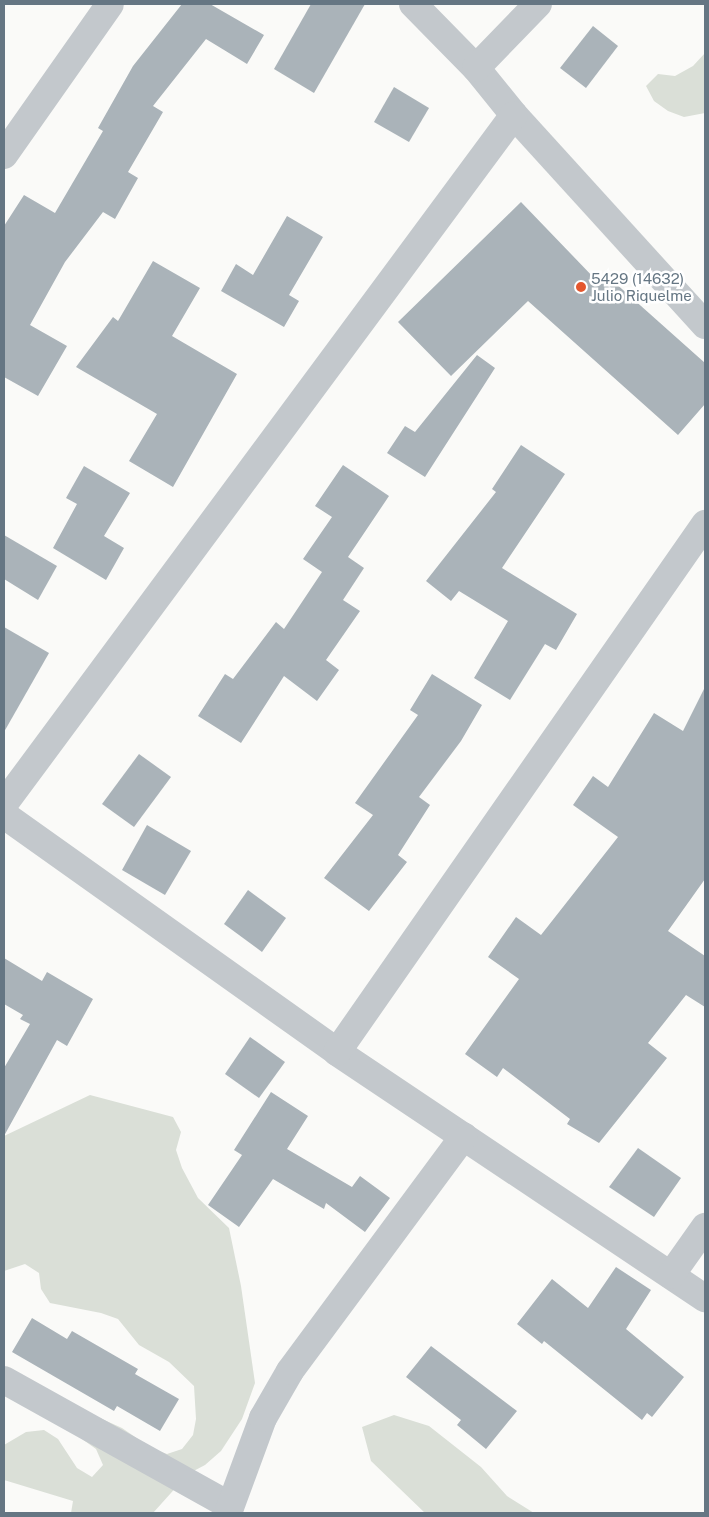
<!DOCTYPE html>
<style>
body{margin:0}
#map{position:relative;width:709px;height:1517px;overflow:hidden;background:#fafaf8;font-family:"Public Sans",sans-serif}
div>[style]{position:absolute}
.green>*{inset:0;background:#dadfd7}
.building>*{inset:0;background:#aab3b9}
.minor>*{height:28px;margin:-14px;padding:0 14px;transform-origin:14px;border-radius:14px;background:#c3c8cc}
.dots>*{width:14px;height:14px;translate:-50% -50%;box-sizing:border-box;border:2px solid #fff;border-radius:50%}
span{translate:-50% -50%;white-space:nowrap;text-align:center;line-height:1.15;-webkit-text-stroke:5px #fff;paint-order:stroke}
.poi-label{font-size:15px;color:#657683}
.left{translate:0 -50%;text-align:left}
.frame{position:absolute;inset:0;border:5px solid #657683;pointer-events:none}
</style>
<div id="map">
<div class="green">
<div style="clip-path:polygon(705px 53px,705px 113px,684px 117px,668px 111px,654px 101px,646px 86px,658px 74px,675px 76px,693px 66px)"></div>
<div style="clip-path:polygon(90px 1095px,173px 1117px,181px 1132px,176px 1150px,182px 1168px,198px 1198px,229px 1228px,241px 1286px,255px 1383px,242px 1419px,221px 1451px,205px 1465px,188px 1474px,153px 1513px,71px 1513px,73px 1501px,4px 1480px,4px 1445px,26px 1432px,44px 1430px,58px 1439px,77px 1468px,92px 1477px,103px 1465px,96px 1449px,82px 1439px,91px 1414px,122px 1428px,151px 1448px,167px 1454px,182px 1449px,193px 1435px,196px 1419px,194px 1386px,169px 1362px,139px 1345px,118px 1319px,101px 1313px,50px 1303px,41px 1289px,39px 1273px,25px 1264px,4px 1271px,4px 1136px)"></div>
<div style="clip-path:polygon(394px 1415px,429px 1426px,481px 1467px,507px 1496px,534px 1513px,425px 1513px,371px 1461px,362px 1427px)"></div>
</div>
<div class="building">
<div style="clip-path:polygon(182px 4px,210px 4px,264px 35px,247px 64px,206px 39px,153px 106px,163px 112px,128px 172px,138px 178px,115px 219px,103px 212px,65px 262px,30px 325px,67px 346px,38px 396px,4px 377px,4px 226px,24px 195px,55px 213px,103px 131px,98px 128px,133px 66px)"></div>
<div style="clip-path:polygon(311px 4px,365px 4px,314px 93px,274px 69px)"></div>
<div style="clip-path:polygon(593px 26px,618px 46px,586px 88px,560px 68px)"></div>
<div style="clip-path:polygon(394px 87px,429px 108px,409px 142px,374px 122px)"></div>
<div style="clip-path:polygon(521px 202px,597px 281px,604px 273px,705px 363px,705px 404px,678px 435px,528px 301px,451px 376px,398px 322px)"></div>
<div style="clip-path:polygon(287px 216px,323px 237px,289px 295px,299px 301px,284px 327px,221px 291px,236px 264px,253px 275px)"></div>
<div style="clip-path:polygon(153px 261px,200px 288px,172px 336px,237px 374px,173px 487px,129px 461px,157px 414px,76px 367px,113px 317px,118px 321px)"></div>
<div style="clip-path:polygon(477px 355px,495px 368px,425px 477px,387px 453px,405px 426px,415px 432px)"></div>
<div style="clip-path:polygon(521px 445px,565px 474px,502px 568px,577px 614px,556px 650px,545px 644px,510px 700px,474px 678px,508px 621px,459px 591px,451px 601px,426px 581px,496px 492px,492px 489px)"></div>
<div style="clip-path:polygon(343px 465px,389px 496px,348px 557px,364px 568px,343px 600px,360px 611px,326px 660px,339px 670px,317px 701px,284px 676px,241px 743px,198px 716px,225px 674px,233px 679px,276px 622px,284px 629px,322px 572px,303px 559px,332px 517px,315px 506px)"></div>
<div style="clip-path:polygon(84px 466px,130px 493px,104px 536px,124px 548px,106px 580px,53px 548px,77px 504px,66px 498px)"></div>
<div style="clip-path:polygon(4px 535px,57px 566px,38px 600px,4px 579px)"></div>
<div style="clip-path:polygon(4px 627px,49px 653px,4px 732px)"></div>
<div style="clip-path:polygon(432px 674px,482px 705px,461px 741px,419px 797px,430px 805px,398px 855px,407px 862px,369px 911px,324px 878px,373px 815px,355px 803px,418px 715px,410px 710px)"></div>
<div style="clip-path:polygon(705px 687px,705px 879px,668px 931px,705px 956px,705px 1007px,686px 995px,648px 1043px,667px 1058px,599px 1143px,567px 1124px,570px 1119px,503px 1068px,497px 1077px,465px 1054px,519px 979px,488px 957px,516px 917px,541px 935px,618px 837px,573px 805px,593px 776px,608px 787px,654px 713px,683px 731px)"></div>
<div style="clip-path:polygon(139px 754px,171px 777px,134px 827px,102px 804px)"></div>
<div style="clip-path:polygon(147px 825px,191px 851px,165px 895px,122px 870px)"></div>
<div style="clip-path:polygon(248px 890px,286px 918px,262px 952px,224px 924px)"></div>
<div style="clip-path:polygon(4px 958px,42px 981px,47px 972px,93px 999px,67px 1046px,57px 1040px,4px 1136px,4px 1068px,30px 1024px,20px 1019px,23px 1015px,4px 1004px)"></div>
<div style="clip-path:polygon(250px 1037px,285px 1062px,259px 1098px,225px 1074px)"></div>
<div style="clip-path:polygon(271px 1092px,308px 1116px,287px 1149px,352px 1187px,360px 1176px,390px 1198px,365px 1232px,326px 1203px,324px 1209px,273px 1179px,239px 1227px,208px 1205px,242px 1155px,234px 1150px)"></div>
<div style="clip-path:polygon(638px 1148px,681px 1178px,654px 1217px,609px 1187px)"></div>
<div style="clip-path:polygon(616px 1267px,651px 1290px,626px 1329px,684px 1377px,652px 1417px,647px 1413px,642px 1420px,544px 1341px,542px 1344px,517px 1324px,552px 1279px,588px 1308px)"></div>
<div style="clip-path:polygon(32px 1318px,67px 1339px,72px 1331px,138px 1369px,135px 1374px,179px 1399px,160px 1431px,117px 1406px,114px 1411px,12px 1352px)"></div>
<div style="clip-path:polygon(431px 1346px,517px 1411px,486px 1449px,457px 1425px,461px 1420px,406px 1377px)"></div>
</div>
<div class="minor">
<div style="left:413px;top:4px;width:90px;rotate:45.5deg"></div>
<div style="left:476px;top:68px;width:60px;rotate:51deg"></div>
<div style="left:514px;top:115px;width:284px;rotate:47.7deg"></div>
<div style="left:476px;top:68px;width:89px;rotate:-45.9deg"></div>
<div style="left:4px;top:155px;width:184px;rotate:-54.9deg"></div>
<div style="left:4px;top:804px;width:857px;rotate:-53.49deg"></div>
<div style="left:4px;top:815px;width:409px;rotate:35.4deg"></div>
<div style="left:337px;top:1052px;width:443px;rotate:33.8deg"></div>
<div style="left:337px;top:1052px;width:644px;rotate:-55.12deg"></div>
<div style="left:671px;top:1275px;width:59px;rotate:-54.7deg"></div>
<div style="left:4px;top:1380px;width:259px;rotate:29.1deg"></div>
<div style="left:228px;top:1513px;width:101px;rotate:-69.8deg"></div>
<div style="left:263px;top:1418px;width:54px;rotate:-60.1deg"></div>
<div style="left:290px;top:1371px;width:292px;rotate:-53.5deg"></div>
</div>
<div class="dots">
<div style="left:581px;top:287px;background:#e4572e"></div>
</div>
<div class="poi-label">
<span class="left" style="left:591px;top:287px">5429 (14632)<br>Julio Riquelme</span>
</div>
<div class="frame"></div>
</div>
